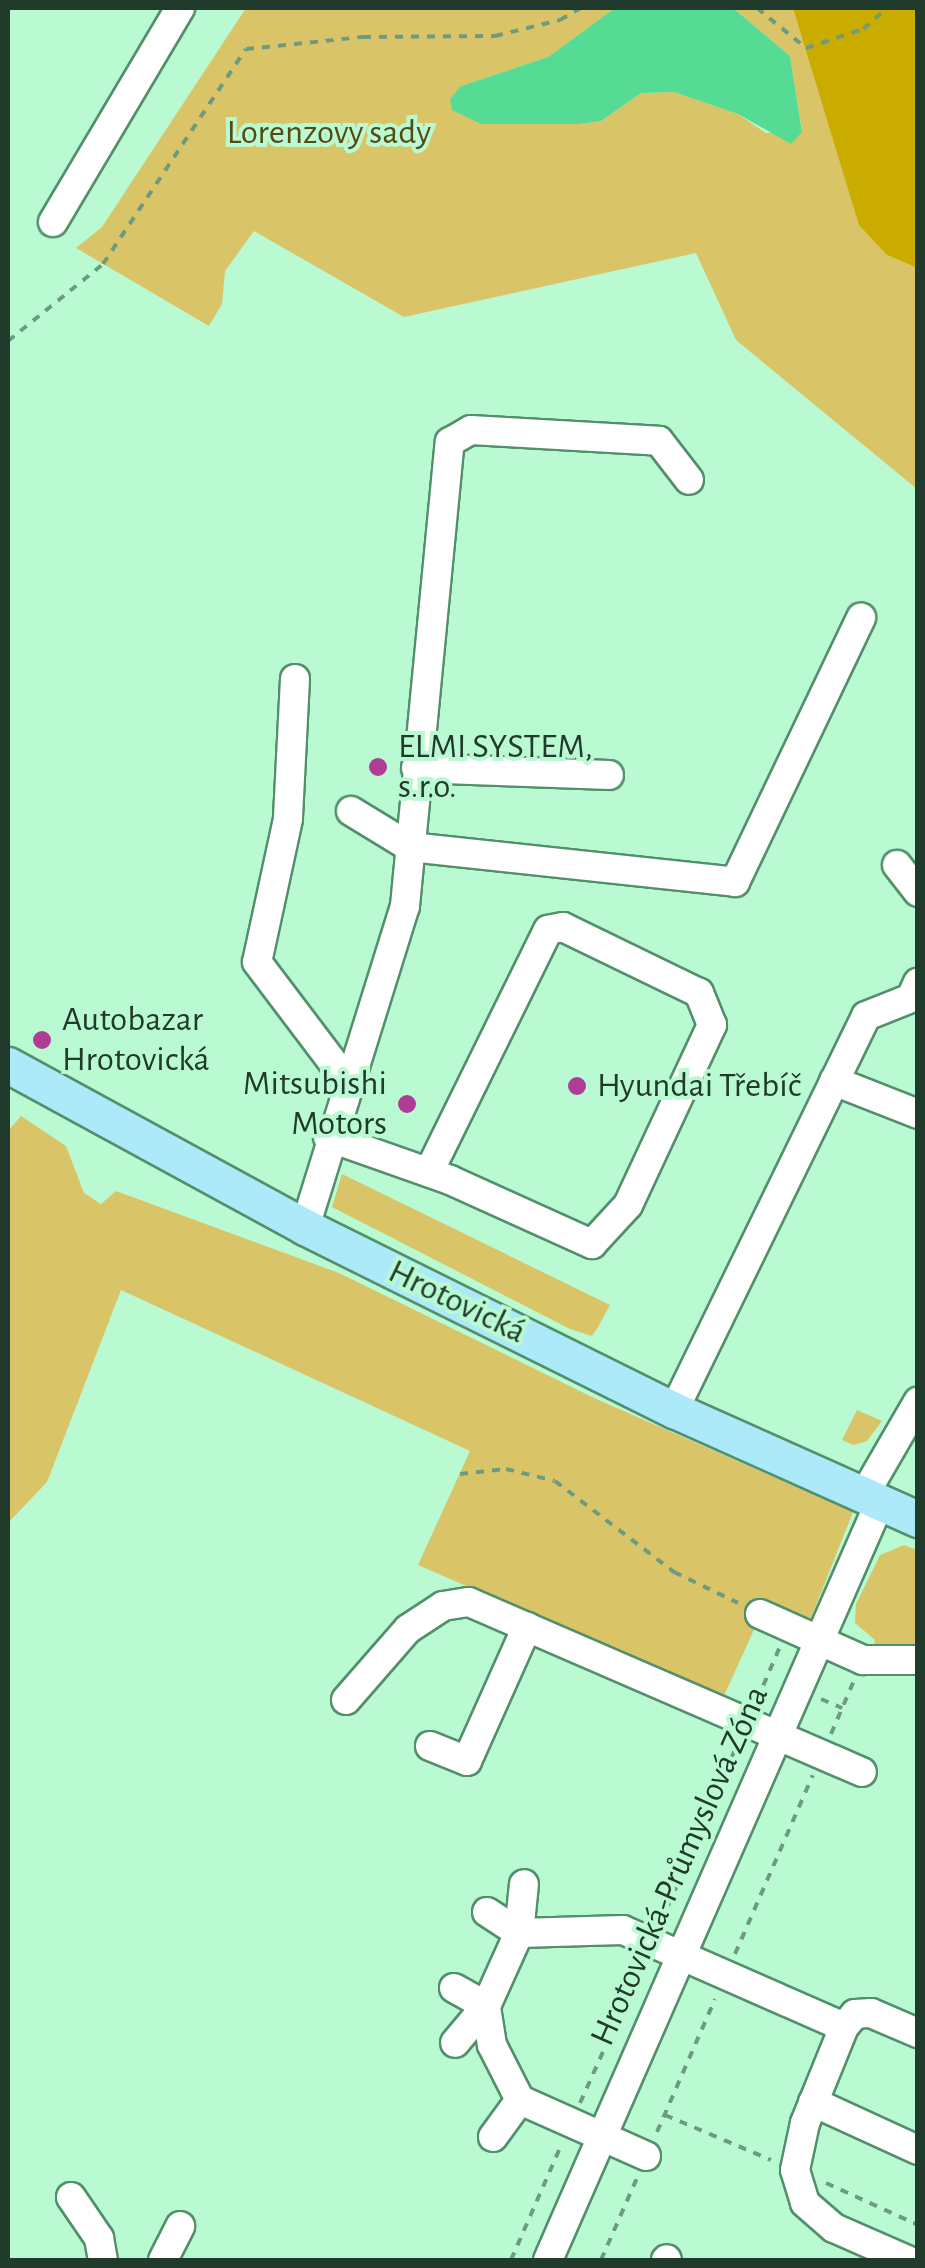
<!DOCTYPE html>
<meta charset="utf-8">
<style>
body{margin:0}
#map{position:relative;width:925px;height:2268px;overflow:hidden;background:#bafad2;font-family:"Alegreya Sans",sans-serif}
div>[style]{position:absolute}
.green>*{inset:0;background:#d9c468}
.forest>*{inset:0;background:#caac00}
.water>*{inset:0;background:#56db94}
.path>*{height:4px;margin-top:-2px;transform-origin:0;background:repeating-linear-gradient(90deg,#6e9b7f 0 8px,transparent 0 16px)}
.roads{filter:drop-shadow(2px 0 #528f6b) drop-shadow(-2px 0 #528f6b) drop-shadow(0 2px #528f6b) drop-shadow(0 -2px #528f6b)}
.minor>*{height:28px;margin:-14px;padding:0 14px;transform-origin:14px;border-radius:14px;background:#fff}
.major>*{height:35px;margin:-17.5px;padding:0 17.5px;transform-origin:17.5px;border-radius:17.5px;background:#ace9f9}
.dots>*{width:28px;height:28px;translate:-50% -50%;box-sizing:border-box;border:5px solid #bafad2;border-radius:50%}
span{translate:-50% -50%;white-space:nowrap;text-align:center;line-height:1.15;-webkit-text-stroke:8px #bafad2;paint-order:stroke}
.park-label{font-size:35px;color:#564a13}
.poi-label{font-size:35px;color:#203a2b}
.left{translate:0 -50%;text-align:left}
.right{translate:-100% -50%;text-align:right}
.street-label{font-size:35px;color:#203a2b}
.frame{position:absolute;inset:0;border:10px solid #203a2b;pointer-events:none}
</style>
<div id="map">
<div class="green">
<div style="clip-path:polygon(246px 8px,615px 8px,548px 57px,461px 86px,481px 124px,580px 124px,601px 121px,641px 93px,674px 92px,738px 114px,766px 133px,802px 131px,790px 56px,733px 8px,793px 8px,887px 255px,917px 268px,917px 489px,736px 340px,696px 253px,404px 317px,254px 231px,225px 271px,222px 304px,209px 326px,76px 248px,102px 227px)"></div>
<div style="clip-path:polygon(21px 1116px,66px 1146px,84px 1193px,101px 1204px,116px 1191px,339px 1273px,592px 1397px,853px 1512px,811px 1618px,766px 1603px,723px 1698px,418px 1565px,470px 1451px,121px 1290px,47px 1482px,8px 1523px,8px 1131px)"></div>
<div style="clip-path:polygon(342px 1174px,610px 1305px,598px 1327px,592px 1336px,570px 1329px,332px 1207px)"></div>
<div style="clip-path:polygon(857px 1410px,882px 1421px,867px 1441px,853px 1445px,842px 1440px)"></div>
<div style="clip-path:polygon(904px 1545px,917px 1550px,917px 1650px,873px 1649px,875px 1640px,855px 1623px,856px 1604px,880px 1555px)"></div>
</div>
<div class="forest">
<div style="clip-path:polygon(793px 8px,917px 8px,917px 268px,887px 255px,859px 225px)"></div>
</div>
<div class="water">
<div style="clip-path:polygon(615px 8px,733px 8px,790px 56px,802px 132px,791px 144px,738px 114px,674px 92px,641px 93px,601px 121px,580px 124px,481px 124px,452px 110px,450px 99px,461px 86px,548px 57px)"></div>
</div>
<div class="path">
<div style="left:757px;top:8px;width:63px;rotate:39.2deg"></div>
<div style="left:806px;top:48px;width:60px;rotate:-18.4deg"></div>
<div style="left:863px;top:29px;width:32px;rotate:-41deg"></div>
<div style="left:8px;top:341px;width:122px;rotate:-39deg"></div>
<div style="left:103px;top:264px;width:258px;rotate:-56.4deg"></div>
<div style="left:246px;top:49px;width:118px;rotate:-5.9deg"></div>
<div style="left:363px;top:37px;width:132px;rotate:-0.4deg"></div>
<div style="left:495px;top:36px;width:67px;rotate:-13.8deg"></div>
<div style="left:560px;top:20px;width:24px;rotate:-30deg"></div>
<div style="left:460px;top:1474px;width:46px;rotate:-6.2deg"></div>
<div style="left:506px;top:1469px;width:50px;rotate:13.8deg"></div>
<div style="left:555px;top:1481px;width:150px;rotate:37.4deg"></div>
<div style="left:674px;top:1572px;width:71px;rotate:25.8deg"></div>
<div style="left:821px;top:1699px;width:23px;rotate:23deg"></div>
<div style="left:757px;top:1700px;width:56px;rotate:-66.7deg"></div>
<div style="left:831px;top:1734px;width:56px;rotate:-66.7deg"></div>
<div style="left:662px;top:1920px;width:190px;rotate:-66.8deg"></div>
<div style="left:735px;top:1954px;width:195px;rotate:-66.5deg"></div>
<div style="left:580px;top:2103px;width:151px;rotate:-65.8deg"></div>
<div style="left:665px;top:2115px;width:115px;rotate:23deg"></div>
<div style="left:657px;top:2132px;width:145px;rotate:-66.4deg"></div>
<div style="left:826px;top:2183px;width:101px;rotate:24.5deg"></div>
<div style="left:511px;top:2260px;width:128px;rotate:-66.4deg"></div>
<div style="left:601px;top:2260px;width:90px;rotate:-66.3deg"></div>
</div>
<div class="roads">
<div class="minor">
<div style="left:53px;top:222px;width:249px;rotate:-59.3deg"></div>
<div style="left:295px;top:679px;width:140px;rotate:92.9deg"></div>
<div style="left:288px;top:819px;width:146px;rotate:102.2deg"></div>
<div style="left:257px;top:962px;width:149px;rotate:52.9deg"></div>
<div style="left:416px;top:768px;width:193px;rotate:2.1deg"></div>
<div style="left:351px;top:811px;width:69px;rotate:31.4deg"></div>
<div style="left:410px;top:847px;width:327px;rotate:6.1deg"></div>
<div style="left:735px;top:882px;width:293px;rotate:-64.5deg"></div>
<div style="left:897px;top:865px;width:34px;rotate:52deg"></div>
<div style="left:834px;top:1081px;width:90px;rotate:21.4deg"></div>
<div style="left:328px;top:1137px;width:129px;rotate:19.4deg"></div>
<div style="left:450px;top:1180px;width:156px;rotate:24.3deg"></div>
<div style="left:592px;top:1244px;width:53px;rotate:-47.3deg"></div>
<div style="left:628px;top:1205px;width:199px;rotate:-65deg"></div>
<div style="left:712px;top:1025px;width:35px;rotate:-112deg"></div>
<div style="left:699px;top:993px;width:151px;rotate:-154.1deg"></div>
<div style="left:563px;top:927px;width:15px;rotate:169deg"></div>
<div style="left:548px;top:930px;width:270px;rotate:116.2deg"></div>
<div style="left:305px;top:1227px;width:336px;rotate:-72.7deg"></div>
<div style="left:405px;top:906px;width:466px;rotate:-84.5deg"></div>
<div style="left:450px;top:442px;width:24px;rotate:-30deg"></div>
<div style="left:471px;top:430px;width:188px;rotate:3.3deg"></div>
<div style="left:659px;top:441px;width:49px;rotate:52.4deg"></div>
<div style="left:674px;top:1410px;width:438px;rotate:-64deg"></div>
<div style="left:866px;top:1016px;width:48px;rotate:-21.8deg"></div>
<div style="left:911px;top:998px;width:17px;rotate:-66deg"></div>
<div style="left:864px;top:1495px;width:108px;rotate:-59.9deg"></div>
<div style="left:760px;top:1614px;width:113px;rotate:24.1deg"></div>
<div style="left:863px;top:1660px;width:55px"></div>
<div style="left:346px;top:1700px;width:94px;rotate:-48.9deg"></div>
<div style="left:408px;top:1629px;width:42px;rotate:-33.3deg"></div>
<div style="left:443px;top:1606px;width:26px;rotate:-9deg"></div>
<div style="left:469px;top:1602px;width:428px;rotate:23.4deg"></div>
<div style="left:430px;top:1746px;width:40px;rotate:22deg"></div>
<div style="left:467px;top:1761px;width:147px;rotate:-65.9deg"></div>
<div style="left:487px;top:1912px;width:38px;rotate:33deg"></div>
<div style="left:519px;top:1933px;width:49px;rotate:-84.2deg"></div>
<div style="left:454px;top:1988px;width:37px;rotate:29deg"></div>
<div style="left:486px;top:2006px;width:48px;rotate:130deg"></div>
<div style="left:844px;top:2027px;width:104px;rotate:112.1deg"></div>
<div style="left:805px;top:2123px;width:48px;rotate:102deg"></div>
<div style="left:795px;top:2170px;width:34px;rotate:73deg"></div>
<div style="left:805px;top:2203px;width:38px;rotate:41deg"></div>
<div style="left:834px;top:2228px;width:80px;rotate:23.7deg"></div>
<div style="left:813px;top:2102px;width:115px;rotate:24.6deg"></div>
<div style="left:493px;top:2137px;width:46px;rotate:-53.9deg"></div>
<div style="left:646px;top:2156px;width:138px;rotate:-156deg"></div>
<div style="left:520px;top:2100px;width:62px;rotate:-117deg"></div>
<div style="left:492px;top:2045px;width:39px;rotate:-99deg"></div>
<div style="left:486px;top:2006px;width:80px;rotate:-65.7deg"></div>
<div style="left:519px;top:1933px;width:104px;rotate:-1.7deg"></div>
<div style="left:623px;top:1930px;width:241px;rotate:23.7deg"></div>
<div style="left:844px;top:2027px;width:17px;rotate:-50deg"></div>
<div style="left:855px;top:2014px;width:16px;rotate:-4deg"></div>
<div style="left:871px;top:2013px;width:51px;rotate:23.1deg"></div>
<div style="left:71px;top:2197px;width:50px;rotate:55.7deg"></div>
<div style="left:99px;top:2238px;width:22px;rotate:80deg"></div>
<div style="left:163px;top:2260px;width:38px;rotate:-63deg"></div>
<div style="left:548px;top:2260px;width:828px;rotate:-66.35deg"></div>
<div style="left:666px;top:2260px;width:1px;rotate:-45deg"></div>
</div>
<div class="major">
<div style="left:8px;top:1065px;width:338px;rotate:28.6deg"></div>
<div style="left:305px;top:1227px;width:412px;rotate:26.4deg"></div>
<div style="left:674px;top:1410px;width:267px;rotate:24.1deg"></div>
</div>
</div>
<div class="dots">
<div style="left:378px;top:767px;background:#af3d98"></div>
<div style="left:42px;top:1040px;background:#af3d98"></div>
<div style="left:577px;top:1086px;background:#af3d98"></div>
<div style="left:407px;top:1104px;background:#af3d98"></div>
</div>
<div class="park-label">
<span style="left:329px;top:133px">Lorenzovy sady</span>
</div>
<div class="poi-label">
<span class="left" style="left:398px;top:767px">ELMI SYSTEM,<br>s.r.o.</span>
<span class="left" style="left:62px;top:1040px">Autobazar<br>Hrotovická</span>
<span class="right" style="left:387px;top:1104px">Mitsubishi<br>Motors</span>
<span class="left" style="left:597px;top:1086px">Hyundai Třebíč</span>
</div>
<div class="street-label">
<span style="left:457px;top:1302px;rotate:26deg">Hrotovická</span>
<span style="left:680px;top:1866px;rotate:-66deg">Hrotovická-Průmyslová Zóna</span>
</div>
<div class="frame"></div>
</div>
